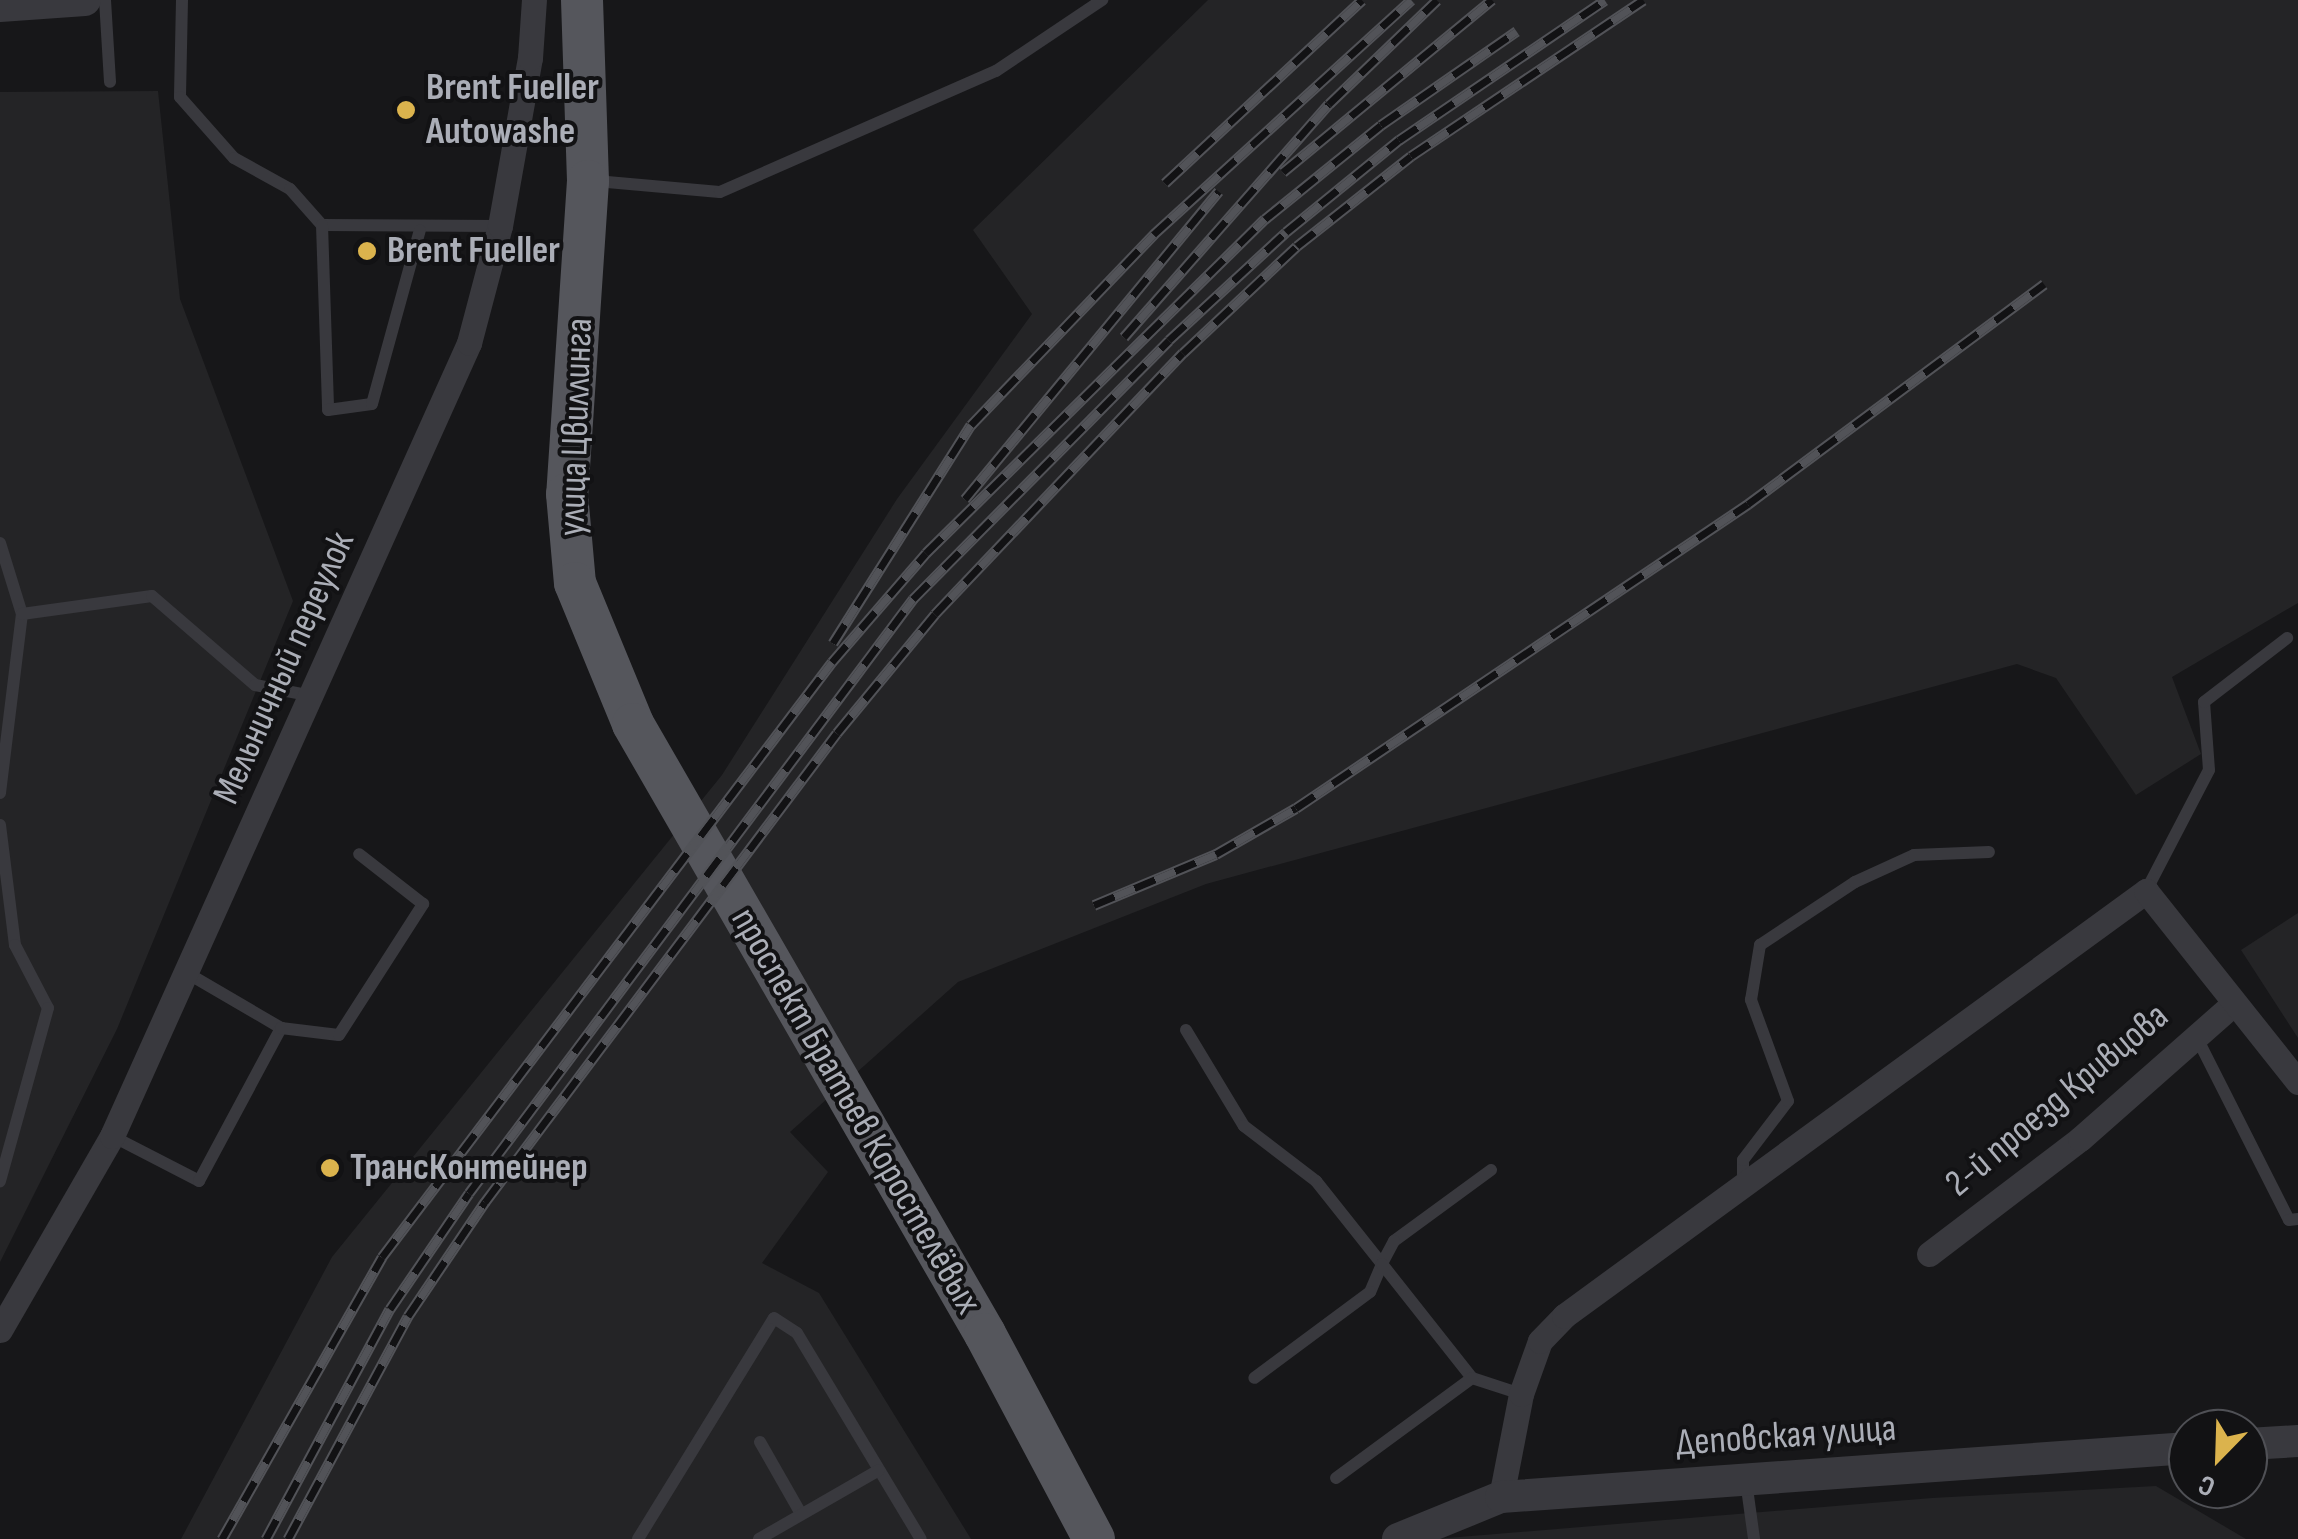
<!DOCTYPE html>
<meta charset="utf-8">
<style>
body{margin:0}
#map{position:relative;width:2298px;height:1539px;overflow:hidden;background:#171719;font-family:"Sofia Sans Condensed",sans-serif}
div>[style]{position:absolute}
.built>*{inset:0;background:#242426}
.service>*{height:12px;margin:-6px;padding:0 6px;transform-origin:6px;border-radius:6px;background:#39393e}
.minor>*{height:25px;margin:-12.5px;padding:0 12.5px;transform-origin:12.5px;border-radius:12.5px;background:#39393e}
.tertiary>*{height:32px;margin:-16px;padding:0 16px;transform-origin:16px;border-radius:16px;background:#39393e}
.primary>*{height:42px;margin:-21px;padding:0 21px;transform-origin:21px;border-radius:21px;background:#55565c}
.rail>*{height:11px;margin-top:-5.5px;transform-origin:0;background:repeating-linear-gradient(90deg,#121214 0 22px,#525358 0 44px);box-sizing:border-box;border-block:2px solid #525358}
.dots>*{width:28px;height:28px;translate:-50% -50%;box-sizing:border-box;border:5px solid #121214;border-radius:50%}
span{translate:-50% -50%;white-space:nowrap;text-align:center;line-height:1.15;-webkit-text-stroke:8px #121214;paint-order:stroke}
.poi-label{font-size:38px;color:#abaeb7;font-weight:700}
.left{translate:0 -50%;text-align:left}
.street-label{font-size:38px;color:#abaeb7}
.north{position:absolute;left:2168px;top:1409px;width:100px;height:100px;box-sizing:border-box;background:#121214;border:2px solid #4f5055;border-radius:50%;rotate:203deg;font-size:28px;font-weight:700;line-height:40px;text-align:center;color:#abaeb7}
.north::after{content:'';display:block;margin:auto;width:35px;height:45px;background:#dbb34d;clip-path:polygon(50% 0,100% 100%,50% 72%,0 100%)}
</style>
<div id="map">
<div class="built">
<div style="clip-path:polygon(1208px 0,2298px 0,2298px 603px,2172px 677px,2201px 754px,2136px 795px,2056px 678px,2017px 664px,1206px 884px,958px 982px,790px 1132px,828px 1172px,762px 1263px,819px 1293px,971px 1539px,181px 1539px,332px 1257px,722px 775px,897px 499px,1032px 314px,973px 230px)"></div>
<div style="clip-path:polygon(158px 91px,180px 299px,293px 601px,117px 1029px,0 1262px,0 92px)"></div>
<div style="clip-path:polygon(2298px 913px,2298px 1038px,2241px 950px)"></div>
<div style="clip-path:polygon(2156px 1486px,2246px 1539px,1435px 1539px,1932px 1498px)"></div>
</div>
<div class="service">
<div style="left:105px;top:0;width:82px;rotate:86.5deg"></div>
<div style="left:182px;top:0;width:97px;rotate:91.2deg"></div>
<div style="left:180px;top:97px;width:81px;rotate:48.5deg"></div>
<div style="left:234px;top:158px;width:64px;rotate:29deg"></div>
<div style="left:290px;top:189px;width:48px;rotate:48.4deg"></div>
<div style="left:322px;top:225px;width:178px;rotate:0.3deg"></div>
<div style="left:596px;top:181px;width:124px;rotate:5.1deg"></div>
<div style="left:720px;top:192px;width:301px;rotate:-23.7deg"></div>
<div style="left:996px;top:71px;width:128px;rotate:-33.8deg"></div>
<div style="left:322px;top:225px;width:185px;rotate:88.1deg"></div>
<div style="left:328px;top:410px;width:44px;rotate:-7.8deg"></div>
<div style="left:372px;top:404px;width:180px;rotate:-74.6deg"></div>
<div style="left:0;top:543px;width:74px;rotate:72.8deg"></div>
<div style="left:0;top:793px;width:180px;rotate:-83deg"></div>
<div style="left:22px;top:614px;width:131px;rotate:-7.9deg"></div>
<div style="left:152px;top:596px;width:136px;rotate:40.8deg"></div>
<div style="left:255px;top:685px;width:58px;rotate:10.9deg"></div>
<div style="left:0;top:825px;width:121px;rotate:82.9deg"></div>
<div style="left:15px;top:945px;width:71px;rotate:62.4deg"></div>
<div style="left:48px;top:1008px;width:180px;rotate:105.5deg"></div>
<div style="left:2146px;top:891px;width:136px;rotate:-62.5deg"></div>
<div style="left:2209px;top:770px;width:68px;rotate:-94.2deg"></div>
<div style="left:2204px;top:702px;width:105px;rotate:-37.6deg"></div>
<div style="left:187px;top:973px;width:109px;rotate:30.3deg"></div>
<div style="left:1186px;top:1030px;width:112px;rotate:58.9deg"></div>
<div style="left:1244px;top:1126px;width:91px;rotate:37.4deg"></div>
<div style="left:1316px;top:1181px;width:106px;rotate:51.5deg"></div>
<div style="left:1382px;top:1264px;width:30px;rotate:113deg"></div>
<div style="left:1370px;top:1292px;width:144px;rotate:143.4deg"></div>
<div style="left:2195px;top:1034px;width:208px;rotate:63.2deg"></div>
<div style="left:2289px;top:1220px;width:9px;rotate:-6deg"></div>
<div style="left:112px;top:1136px;width:98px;rotate:27.3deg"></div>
<div style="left:199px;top:1181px;width:174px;rotate:-61.8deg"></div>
<div style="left:281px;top:1028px;width:58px;rotate:6.9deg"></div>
<div style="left:339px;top:1035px;width:156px;rotate:-57.3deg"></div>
<div style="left:423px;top:904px;width:81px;rotate:-142deg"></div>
<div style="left:1491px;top:1170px;width:120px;rotate:143.8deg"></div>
<div style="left:1394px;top:1241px;width:26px;rotate:118deg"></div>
<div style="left:1382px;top:1264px;width:145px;rotate:51.7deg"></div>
<div style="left:1472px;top:1378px;width:52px;rotate:18.1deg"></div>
<div style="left:1743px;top:1182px;width:22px;rotate:-90deg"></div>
<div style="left:1743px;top:1160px;width:74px;rotate:-52.7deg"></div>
<div style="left:1788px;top:1101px;width:108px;rotate:-110.1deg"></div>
<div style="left:1751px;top:1000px;width:56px;rotate:-80.7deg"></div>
<div style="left:1760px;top:945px;width:114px;rotate:-33.6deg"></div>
<div style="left:1855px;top:882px;width:65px;rotate:-24.6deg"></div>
<div style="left:1914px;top:855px;width:75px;rotate:-2.3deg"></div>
<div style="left:760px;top:1442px;width:83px;rotate:60.3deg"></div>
<div style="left:1336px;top:1478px;width:169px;rotate:-36.3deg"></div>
<div style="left:1746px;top:1481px;width:59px;rotate:82.1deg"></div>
<div style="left:638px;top:1539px;width:259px;rotate:-58.4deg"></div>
<div style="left:774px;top:1318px;width:27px;rotate:33deg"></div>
<div style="left:797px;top:1333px;width:240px;rotate:59deg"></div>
<div style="left:759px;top:1539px;width:138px;rotate:-29.9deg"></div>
</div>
<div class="minor">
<div style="left:1929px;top:1254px;width:190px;rotate:-37.3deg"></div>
<div style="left:2080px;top:1139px;width:204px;rotate:-41.4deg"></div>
<div style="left:0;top:1330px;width:224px;rotate:-60deg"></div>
<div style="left:112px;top:1136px;width:870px;rotate:-65.76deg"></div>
<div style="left:469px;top:343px;width:121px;rotate:-75.2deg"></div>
<div style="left:500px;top:226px;width:171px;rotate:-79.9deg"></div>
<div style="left:530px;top:58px;width:58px;rotate:-86.1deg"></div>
<div style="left:1501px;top:1497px;width:105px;rotate:-79deg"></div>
<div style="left:1521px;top:1394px;width:56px;rotate:-70.3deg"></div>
<div style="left:1540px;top:1341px;width:35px;rotate:-46deg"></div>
<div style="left:1564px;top:1316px;width:721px;rotate:-36.14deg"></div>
<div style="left:2146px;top:891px;width:244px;rotate:51.5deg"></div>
</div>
<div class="tertiary">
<div style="left:0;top:6px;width:85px;rotate:-4deg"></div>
<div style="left:2248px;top:1444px;width:50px;rotate:-3.4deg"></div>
<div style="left:1398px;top:1539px;width:111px;rotate:-22.2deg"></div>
<div style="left:1501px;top:1497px;width:689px;rotate:-4.08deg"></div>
</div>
<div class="primary">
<div style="left:582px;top:0;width:181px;rotate:88.1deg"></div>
<div style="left:588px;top:181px;width:314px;rotate:93.8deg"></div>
<div style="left:567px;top:494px;width:89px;rotate:84.9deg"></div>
<div style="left:575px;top:583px;width:152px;rotate:67.6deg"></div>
<div style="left:633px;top:724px;width:704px;rotate:60.01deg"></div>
<div style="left:985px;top:1334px;width:232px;rotate:62deg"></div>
</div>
<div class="rail">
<div style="left:1283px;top:172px;width:271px;rotate:-39.5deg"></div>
<div style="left:1165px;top:183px;width:269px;rotate:-42.9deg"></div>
<div style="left:1124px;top:337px;width:310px;rotate:-48.7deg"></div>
<div style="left:1329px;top:104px;width:150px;rotate:-43.9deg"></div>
<div style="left:965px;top:499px;width:399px;rotate:-50.5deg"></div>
<div style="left:833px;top:643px;width:258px;rotate:-57.7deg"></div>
<div style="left:971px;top:425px;width:265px;rotate:-46.2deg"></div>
<div style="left:1154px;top:234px;width:348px;rotate:-42.3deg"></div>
<div style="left:1094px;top:905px;width:132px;rotate:-22.7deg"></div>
<div style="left:1216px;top:854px;width:92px;rotate:-29.9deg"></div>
<div style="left:1296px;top:808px;width:545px;rotate:-33.92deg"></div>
<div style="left:1748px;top:504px;width:369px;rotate:-36.6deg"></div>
<div style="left:222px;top:1539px;width:324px;rotate:-60.4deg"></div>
<div style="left:382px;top:1257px;width:746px;rotate:-52.9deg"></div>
<div style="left:832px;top:662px;width:144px;rotate:-49.2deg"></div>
<div style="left:926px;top:553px;width:476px;rotate:-44.6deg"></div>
<div style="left:1265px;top:219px;width:149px;rotate:-39deg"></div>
<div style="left:1381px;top:125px;width:165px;rotate:-34.7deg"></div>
<div style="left:266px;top:1539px;width:261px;rotate:-61.7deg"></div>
<div style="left:390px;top:1309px;width:140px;rotate:-55.7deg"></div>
<div style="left:469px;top:1193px;width:742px;rotate:-53.22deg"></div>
<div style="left:913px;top:599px;width:364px;rotate:-45.3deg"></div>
<div style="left:1169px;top:340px;width:159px;rotate:-42.7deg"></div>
<div style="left:1286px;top:232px;width:146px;rotate:-39.2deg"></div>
<div style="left:1399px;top:140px;width:249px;rotate:-34.2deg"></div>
<div style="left:288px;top:1539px;width:253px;rotate:-61.7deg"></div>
<div style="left:408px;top:1316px;width:138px;rotate:-56deg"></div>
<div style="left:485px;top:1202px;width:586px;rotate:-53.11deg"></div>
<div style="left:837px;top:733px;width:154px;rotate:-50.5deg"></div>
<div style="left:935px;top:614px;width:360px;rotate:-46.5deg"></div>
<div style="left:1183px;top:353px;width:156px;rotate:-43.2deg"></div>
<div style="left:1297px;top:246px;width:145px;rotate:-38.3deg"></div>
<div style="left:1411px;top:156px;width:280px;rotate:-33.9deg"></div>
</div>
<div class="dots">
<div style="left:406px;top:110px;background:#dbb34d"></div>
<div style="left:367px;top:251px;background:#dbb34d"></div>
<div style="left:330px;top:1168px;background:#dbb34d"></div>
</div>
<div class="poi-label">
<span class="left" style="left:426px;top:110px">Brent Fueller<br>Autowashe</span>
<span class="left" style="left:387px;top:251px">Brent Fueller</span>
<span class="left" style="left:350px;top:1168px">ТрансКонтейнер</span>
</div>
<div class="street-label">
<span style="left:576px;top:427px;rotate:-88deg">улица Цвиллинга</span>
<span style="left:284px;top:668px;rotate:-66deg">Мельничный переулок</span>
<span style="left:2057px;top:1100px;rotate:-40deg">2-й проезд Кривцова</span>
<span style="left:856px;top:1111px;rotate:60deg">проспект Братьев Коростелёвых</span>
<span style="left:1786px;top:1436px;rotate:-4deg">Деповская улица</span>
</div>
<div class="north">С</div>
</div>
